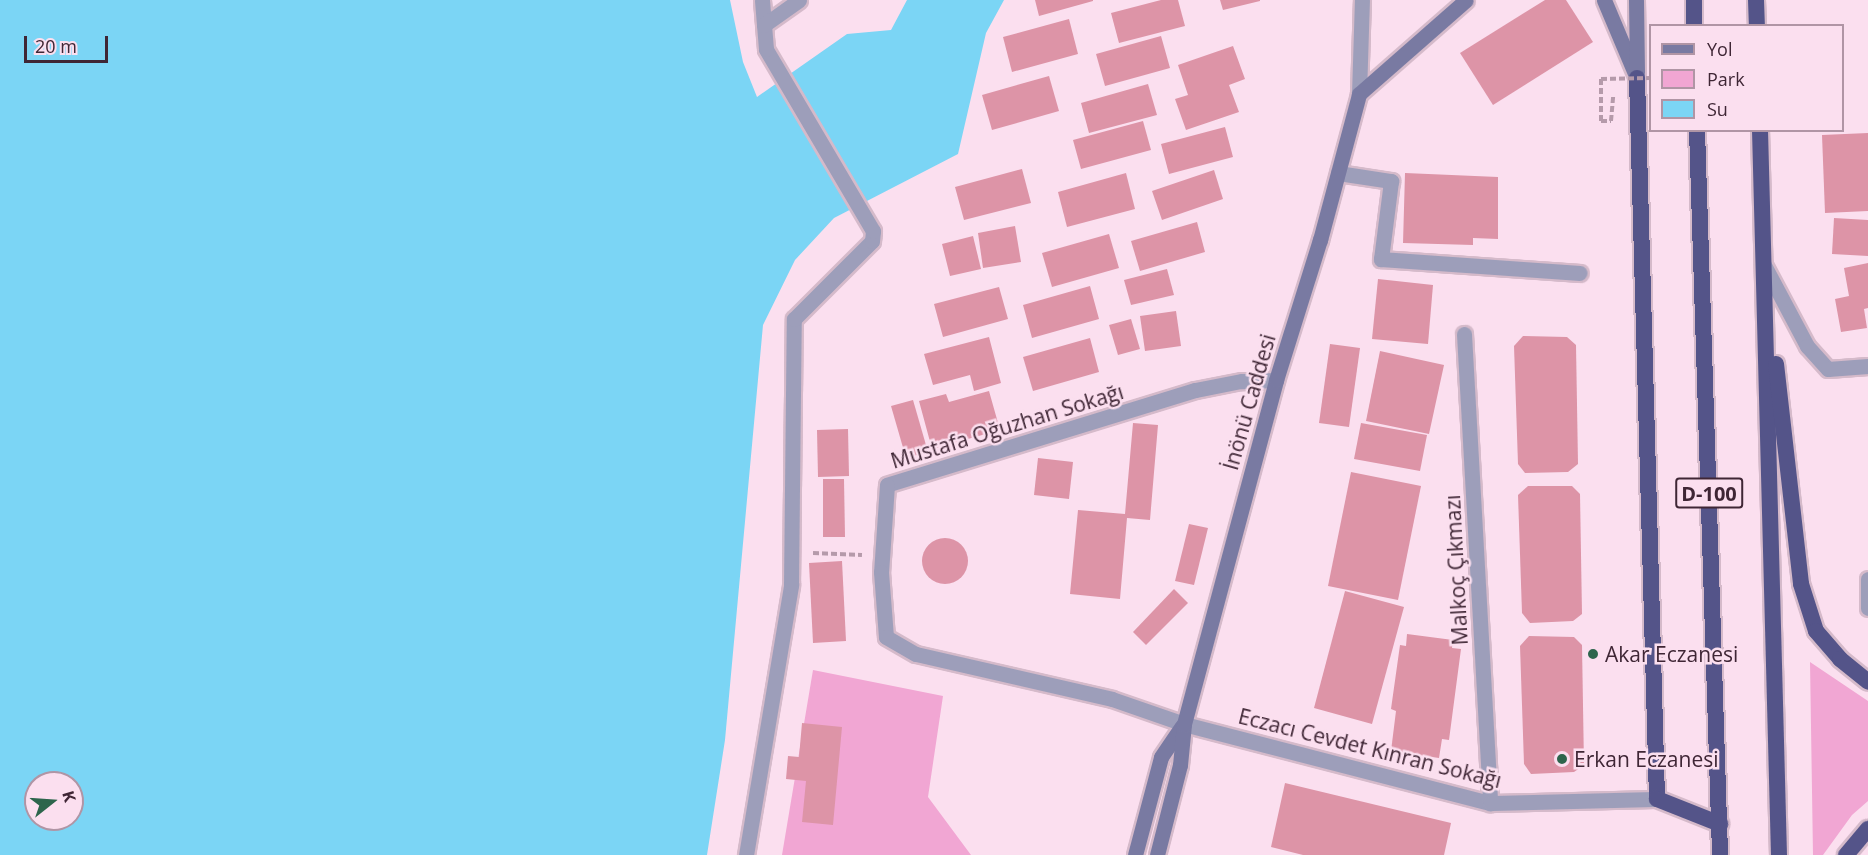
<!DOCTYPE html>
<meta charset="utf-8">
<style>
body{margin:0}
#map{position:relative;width:1868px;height:855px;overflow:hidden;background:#fbdfef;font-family:"Open Sans",sans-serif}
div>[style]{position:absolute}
.green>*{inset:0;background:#f1a6d3}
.water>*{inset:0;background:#7bd5f5}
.building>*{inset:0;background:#dd94a7}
.round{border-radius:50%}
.path>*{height:4px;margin-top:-2px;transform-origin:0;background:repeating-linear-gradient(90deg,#b59aaa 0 6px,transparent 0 9px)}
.roads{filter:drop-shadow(2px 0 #d5baca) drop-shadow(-2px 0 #d5baca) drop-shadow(0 2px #d5baca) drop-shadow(0 -2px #d5baca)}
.service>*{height:15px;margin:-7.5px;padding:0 7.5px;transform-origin:7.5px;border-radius:7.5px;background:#9d9eba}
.pedestrian>*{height:15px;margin:-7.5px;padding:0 7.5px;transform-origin:7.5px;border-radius:7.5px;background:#9d9eba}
.minor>*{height:15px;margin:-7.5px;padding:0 7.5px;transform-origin:7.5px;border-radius:7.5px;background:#9d9eba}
.secondary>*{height:15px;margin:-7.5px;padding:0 7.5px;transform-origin:7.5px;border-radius:7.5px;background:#797aa2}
.trunk>*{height:16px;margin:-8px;padding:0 8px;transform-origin:8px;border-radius:8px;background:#545489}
.path-bridge>*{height:4px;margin-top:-2px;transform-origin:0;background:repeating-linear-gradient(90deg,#b59aaa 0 6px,transparent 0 9px)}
.dots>*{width:16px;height:16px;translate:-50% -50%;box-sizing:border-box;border:3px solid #fbdfef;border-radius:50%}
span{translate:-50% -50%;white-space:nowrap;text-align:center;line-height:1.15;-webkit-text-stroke:5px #fbdfef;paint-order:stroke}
.shield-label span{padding:2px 4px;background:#fbdfef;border:2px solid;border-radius:4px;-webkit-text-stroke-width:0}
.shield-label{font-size:20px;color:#3f2635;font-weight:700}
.street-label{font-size:21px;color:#3f2635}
.poi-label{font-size:21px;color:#3f2635}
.left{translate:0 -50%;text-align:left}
.legend{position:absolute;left:1649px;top:24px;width:195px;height:108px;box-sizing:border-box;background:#fbdfef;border:2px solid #b095a5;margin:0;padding:8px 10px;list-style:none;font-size:18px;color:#3f2635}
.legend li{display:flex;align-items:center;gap:12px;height:30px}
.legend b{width:30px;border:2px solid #b095a5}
.north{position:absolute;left:24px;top:771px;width:60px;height:60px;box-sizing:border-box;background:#fbdfef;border:2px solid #b095a5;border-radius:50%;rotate:73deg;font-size:16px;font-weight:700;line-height:24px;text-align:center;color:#3f2635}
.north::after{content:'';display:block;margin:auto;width:21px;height:27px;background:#2d654c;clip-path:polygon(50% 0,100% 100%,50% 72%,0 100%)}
.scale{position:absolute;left:24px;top:36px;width:84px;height:27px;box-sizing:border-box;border:3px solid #3f2635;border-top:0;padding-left:8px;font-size:18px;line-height:21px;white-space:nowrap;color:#3f2635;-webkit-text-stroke:4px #fbdfef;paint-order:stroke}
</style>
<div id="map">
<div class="green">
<div style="clip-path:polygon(1810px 662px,1868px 701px,1868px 801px,1852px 815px,1823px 855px,1813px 855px)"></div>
<div style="clip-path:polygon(813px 670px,943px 696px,928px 797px,971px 855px,782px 855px)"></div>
</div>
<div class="water">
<div style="clip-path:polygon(evenodd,0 0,730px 0,743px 62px,757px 97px,847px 34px,891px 30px,907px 0,1004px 0,986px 33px,958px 154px,834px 218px,795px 260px,763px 325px,725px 740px,707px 855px,0 855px,0 0,36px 783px,72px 783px,72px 819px,36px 819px,36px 783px)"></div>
</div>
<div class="building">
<div style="clip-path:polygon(1035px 0,1093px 0,1093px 1px,1039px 16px)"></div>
<div style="clip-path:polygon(1161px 0,1178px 0,1185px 26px,1119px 43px,1111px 13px)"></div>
<div style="clip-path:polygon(1220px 0,1260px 0,1260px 1px,1223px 10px)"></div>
<div style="clip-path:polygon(1545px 0,1566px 0,1593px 42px,1493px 105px,1460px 53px)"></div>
<div style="clip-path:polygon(1069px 19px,1078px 54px,1012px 72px,1003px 37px)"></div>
<div style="clip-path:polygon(1161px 36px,1170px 68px,1105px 86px,1096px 54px)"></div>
<div style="clip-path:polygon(1233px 46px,1245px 79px,1229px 85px,1239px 112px,1186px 130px,1175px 99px,1188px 95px,1178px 65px)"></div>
<div style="clip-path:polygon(1049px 76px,1059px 111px,992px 130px,982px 95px)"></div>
<div style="clip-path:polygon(1148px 84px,1157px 115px,1089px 133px,1081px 103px)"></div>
<div style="clip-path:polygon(1143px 121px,1151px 150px,1081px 169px,1073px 140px)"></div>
<div style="clip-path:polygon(1225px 127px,1233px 157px,1169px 174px,1161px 144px)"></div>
<div style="clip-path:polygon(1868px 133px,1868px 211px,1825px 213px,1822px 135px)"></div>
<div style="clip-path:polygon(1022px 169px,1031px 203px,964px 220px,955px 187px)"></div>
<div style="clip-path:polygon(1214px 170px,1223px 199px,1162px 220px,1152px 191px)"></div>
<div style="clip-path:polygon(1126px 173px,1135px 209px,1067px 227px,1058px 192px)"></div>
<div style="clip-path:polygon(1405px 173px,1498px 177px,1498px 239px,1473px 238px,1473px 245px,1403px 243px)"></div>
<div style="clip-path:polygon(1834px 218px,1868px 220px,1868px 256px,1832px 254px)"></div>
<div style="clip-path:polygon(1197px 222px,1205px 252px,1140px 271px,1131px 241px)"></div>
<div style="clip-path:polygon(1015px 226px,1021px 262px,983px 268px,978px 233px)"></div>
<div style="clip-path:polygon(1109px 234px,1119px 268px,1052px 287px,1042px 253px)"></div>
<div style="clip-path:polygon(973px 236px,981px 269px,950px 276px,942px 244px)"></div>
<div style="clip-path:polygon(1868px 263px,1868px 308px,1864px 309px,1867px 328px,1841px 332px,1835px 299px,1849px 296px,1844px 268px)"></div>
<div style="clip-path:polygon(1167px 269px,1174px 295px,1131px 305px,1124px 280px)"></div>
<div style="clip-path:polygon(1378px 279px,1433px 285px,1428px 344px,1372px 339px)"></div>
<div style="clip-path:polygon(1090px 286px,1099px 319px,1032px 338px,1023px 305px)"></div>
<div style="clip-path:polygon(999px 287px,1008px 319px,943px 337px,934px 304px)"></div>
<div style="clip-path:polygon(1176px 311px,1181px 346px,1145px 351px,1140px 316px)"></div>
<div style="clip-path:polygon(1131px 319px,1140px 349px,1118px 355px,1109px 325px)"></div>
<div style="clip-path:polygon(1523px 336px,1567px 337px,1576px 345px,1578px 464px,1568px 472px,1525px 473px,1518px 464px,1514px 346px)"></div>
<div style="clip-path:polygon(989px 337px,1001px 383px,974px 391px,970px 375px,933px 385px,924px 354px)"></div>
<div style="clip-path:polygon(1090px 338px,1099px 372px,1033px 391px,1023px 357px)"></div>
<div style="clip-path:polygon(1330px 344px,1360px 348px,1349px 427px,1319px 423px)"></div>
<div style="clip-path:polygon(1380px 351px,1444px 365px,1429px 434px,1366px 421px)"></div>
<div style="clip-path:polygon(989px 391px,1000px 430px,932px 449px,919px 401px,946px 394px,949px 402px)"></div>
<div style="clip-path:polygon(913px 400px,928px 452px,906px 458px,891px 406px)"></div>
<div style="clip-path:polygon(1133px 423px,1158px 425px,1150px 520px,1127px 518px,1120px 599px,1070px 594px,1078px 510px,1125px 514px)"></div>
<div style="clip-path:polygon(1361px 423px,1427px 435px,1420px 471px,1354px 459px)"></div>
<div style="clip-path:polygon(848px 429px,849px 476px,818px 477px,817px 430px)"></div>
<div style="clip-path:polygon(1038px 458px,1073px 462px,1069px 499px,1034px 495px)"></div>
<div style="clip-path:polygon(1351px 472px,1421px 486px,1398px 600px,1328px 586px)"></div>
<div style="clip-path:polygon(823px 479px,844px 479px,845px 537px,823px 537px)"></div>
<div style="clip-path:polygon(1528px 486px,1572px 486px,1580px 494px,1582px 614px,1573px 621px,1530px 623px,1522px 613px,1518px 495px)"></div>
<div style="clip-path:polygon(1189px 524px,1208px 528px,1194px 585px,1175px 581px)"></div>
<div class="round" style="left:922px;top:538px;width:46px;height:46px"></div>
<div style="clip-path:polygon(842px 561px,846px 641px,813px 643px,809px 563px)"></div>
<div style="clip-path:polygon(1174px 589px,1188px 603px,1146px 645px,1133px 632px)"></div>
<div style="clip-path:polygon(1345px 591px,1404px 607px,1372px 724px,1314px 708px)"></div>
<div style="clip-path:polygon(1407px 634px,1453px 640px,1452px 648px,1461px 649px,1449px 740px,1442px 739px,1439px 758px,1391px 751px,1396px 711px,1391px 709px,1400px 645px,1406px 646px)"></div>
<div style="clip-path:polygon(1529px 636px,1574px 637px,1582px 645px,1584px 765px,1574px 772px,1531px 774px,1524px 764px,1520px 646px)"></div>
<div style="clip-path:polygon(802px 723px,842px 727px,833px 825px,802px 822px,806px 781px,786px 779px,788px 756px,799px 757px)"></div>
<div style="clip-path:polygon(1285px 783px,1451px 823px,1444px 855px,1303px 855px,1271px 847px)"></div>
</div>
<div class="path">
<div style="left:1601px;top:79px;width:42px;rotate:90deg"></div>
<div style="left:1601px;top:121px;width:10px"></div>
<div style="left:1611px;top:121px;width:25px;rotate:-85deg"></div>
<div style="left:813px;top:553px;width:49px;rotate:2.3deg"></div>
</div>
<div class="roads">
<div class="service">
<div style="left:1338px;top:173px;width:54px;rotate:8.6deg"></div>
<div style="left:1391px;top:181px;width:79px;rotate:97.3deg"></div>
<div style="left:1381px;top:259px;width:199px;rotate:4deg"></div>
<div style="left:1868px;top:579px;width:29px;rotate:90deg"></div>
</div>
<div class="pedestrian">
<div style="left:1359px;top:94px;width:94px;rotate:-88.2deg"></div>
<div style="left:746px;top:855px;width:274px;rotate:-80.5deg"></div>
<div style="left:791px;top:585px;width:266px;rotate:-89.4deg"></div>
<div style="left:794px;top:319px;width:110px;rotate:-45deg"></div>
<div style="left:872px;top:241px;width:10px;rotate:-84deg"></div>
<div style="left:873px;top:231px;width:211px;rotate:-120.5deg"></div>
<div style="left:766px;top:49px;width:49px;rotate:-94.7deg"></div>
</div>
<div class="minor">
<div style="left:764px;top:25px;width:43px;rotate:-35.5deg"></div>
<div style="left:1764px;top:265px;width:92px;rotate:62deg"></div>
<div style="left:1807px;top:346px;width:31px;rotate:48deg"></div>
<div style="left:1828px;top:369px;width:40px;rotate:-4.3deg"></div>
<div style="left:1464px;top:334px;width:470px;rotate:86.8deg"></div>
<div style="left:1276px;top:380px;width:35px;rotate:178deg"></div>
<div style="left:1241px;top:381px;width:47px;rotate:168.9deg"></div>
<div style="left:1195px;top:390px;width:322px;rotate:162.9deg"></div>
<div style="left:887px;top:485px;width:87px;rotate:93.9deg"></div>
<div style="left:881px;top:572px;width:65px;rotate:85.6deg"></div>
<div style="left:886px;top:637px;width:34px;rotate:30deg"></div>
<div style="left:916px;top:654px;width:201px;rotate:12.9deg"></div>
<div style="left:1112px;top:699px;width:76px;rotate:19.1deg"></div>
<div style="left:1184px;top:724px;width:316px;rotate:14.5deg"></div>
<div style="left:1490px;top:803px;width:167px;rotate:-1.4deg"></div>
</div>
<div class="secondary">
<div style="left:1604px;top:0;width:85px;rotate:67.1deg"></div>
<div style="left:1636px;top:0;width:72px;rotate:89.2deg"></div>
<div style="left:1135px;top:855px;width:101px;rotate:-75.1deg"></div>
<div style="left:1161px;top:757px;width:37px;rotate:-56deg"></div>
<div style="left:1157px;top:855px;width:93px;rotate:-75.7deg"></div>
<div style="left:1180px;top:765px;width:41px;rotate:-84.4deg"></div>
<div style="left:1184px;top:724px;width:356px;rotate:-75deg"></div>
<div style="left:1276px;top:380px;width:147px;rotate:-72.6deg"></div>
<div style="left:1320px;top:240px;width:151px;rotate:-75deg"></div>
<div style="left:1359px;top:94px;width:142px;rotate:-41.3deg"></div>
</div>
<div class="trunk">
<div style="left:1694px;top:0;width:26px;rotate:90deg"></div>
<div style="left:1756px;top:0;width:26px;rotate:88deg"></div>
<div style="left:1637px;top:78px;width:721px;rotate:88.41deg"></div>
<div style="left:1657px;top:799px;width:68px;rotate:21.6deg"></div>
<div style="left:1697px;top:130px;width:725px;rotate:88.18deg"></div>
<div style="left:1760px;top:130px;width:725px;rotate:88.5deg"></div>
<div style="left:1776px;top:364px;width:221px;rotate:83.5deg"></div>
<div style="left:1801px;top:584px;width:49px;rotate:72.3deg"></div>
<div style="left:1816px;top:631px;width:37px;rotate:49deg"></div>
<div style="left:1840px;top:659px;width:36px;rotate:39deg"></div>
<div style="left:1846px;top:855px;width:34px;rotate:-50deg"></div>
</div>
</div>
<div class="path-bridge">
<div style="left:1601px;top:79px;width:49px;rotate:-1.2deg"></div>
</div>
<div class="dots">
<div style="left:1593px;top:654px;background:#2d654c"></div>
<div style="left:1562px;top:759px;background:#2d654c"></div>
</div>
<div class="shield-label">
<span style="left:1709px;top:493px">D-100</span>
</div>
<div class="street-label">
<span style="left:1249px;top:402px;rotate:-74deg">İnönü Caddesi</span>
<span style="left:1007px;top:426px;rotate:-17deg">Mustafa Oğuzhan Sokağı</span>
<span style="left:1456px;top:570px;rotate:-93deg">Malkoç Çıkmazı</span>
<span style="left:1370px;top:748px;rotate:14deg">Eczacı Cevdet Kınran Sokağı</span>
</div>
<div class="poi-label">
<span class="left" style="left:1605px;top:654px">Akar Eczanesi</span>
<span class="left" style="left:1574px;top:759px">Erkan Eczanesi</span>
</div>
<ul class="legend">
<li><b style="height:8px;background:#797aa2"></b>Yol</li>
<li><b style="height:16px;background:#f1a6d3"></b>Park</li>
<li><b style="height:16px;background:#7bd5f5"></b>Su</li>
</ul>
<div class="north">K</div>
<div class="scale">20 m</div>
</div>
